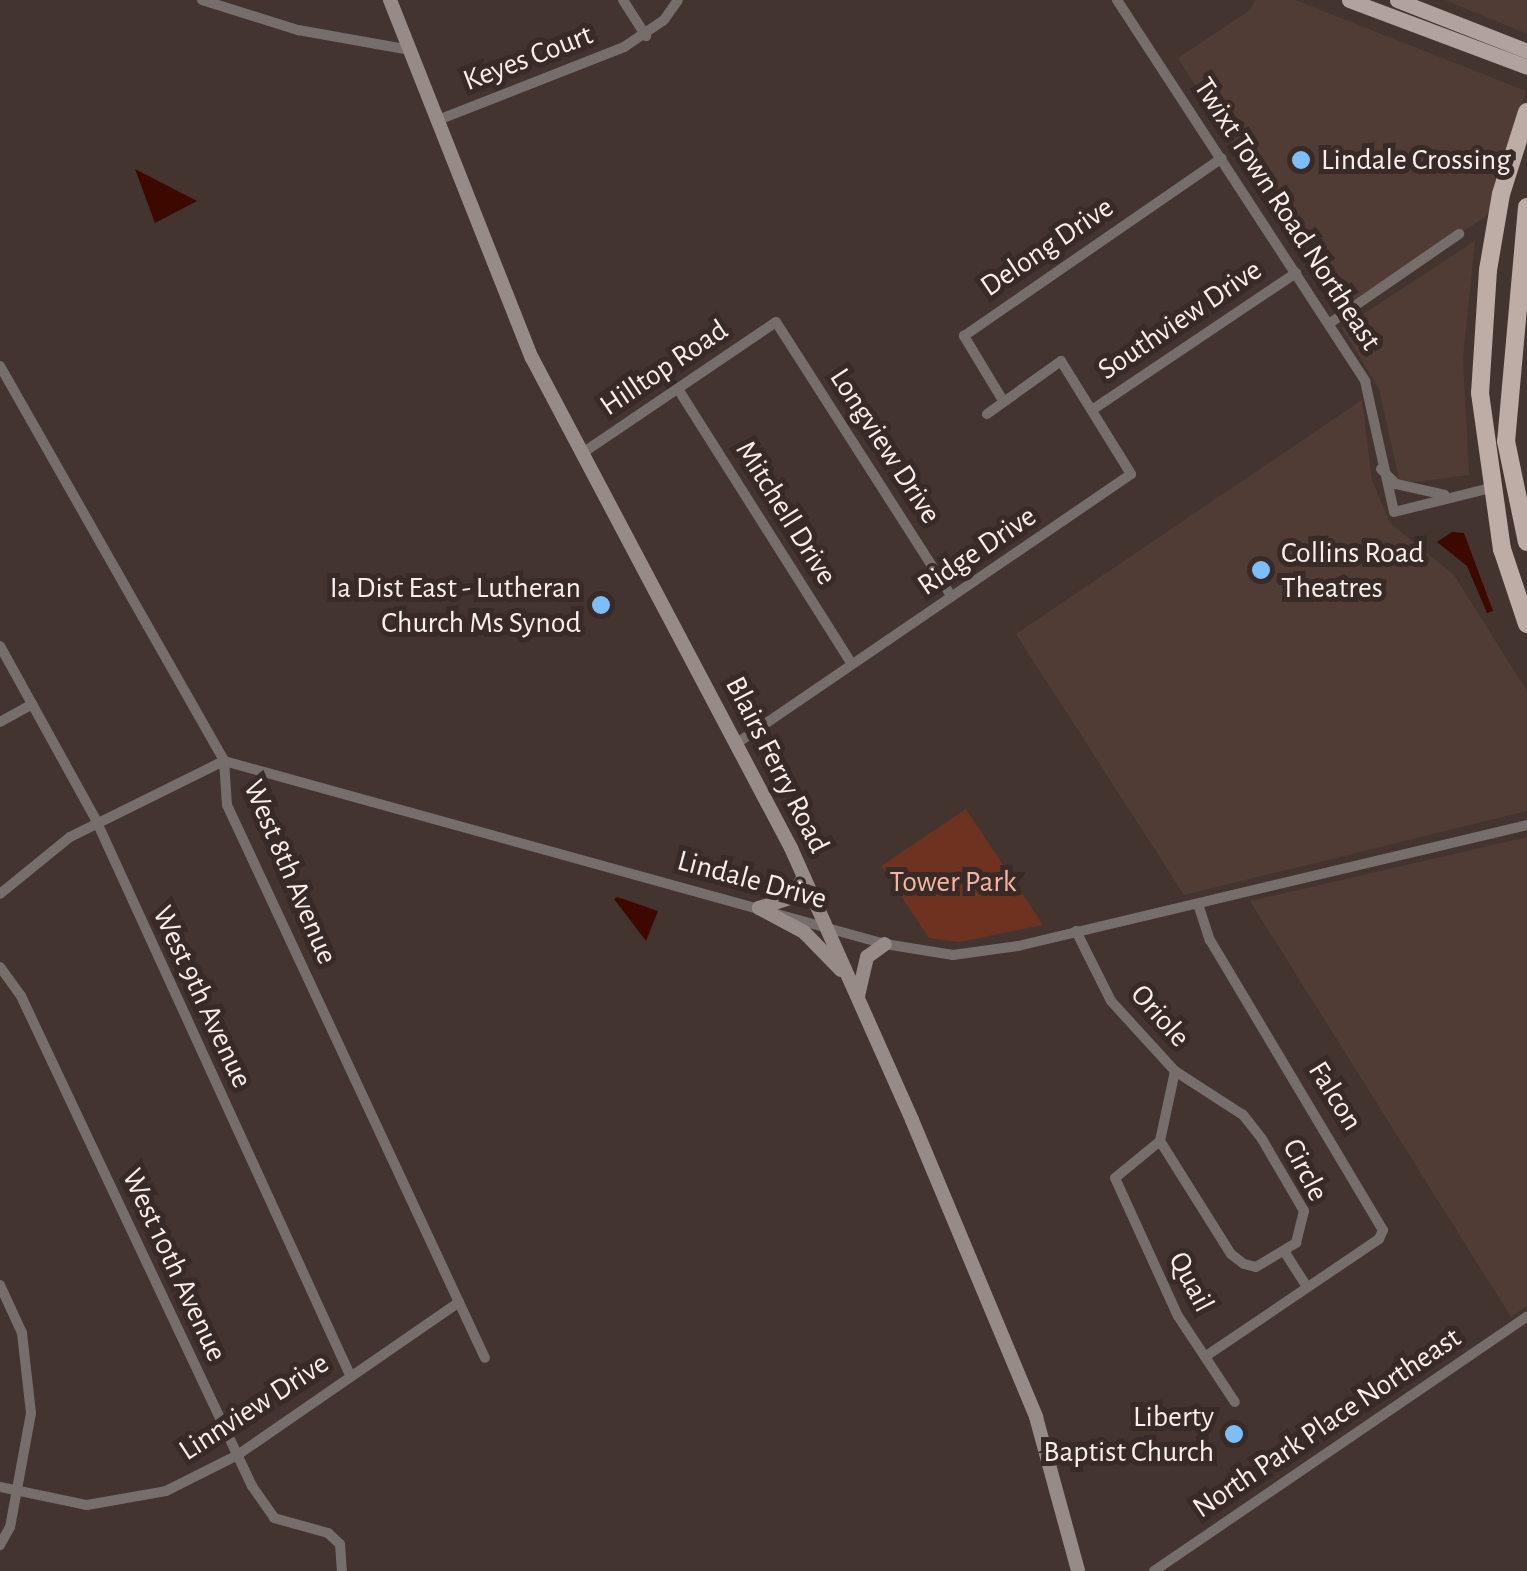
<!DOCTYPE html>
<style>
body{margin:0}
#map{position:relative;width:1527px;height:1571px;overflow:hidden;background:#433430;font-family:"Alegreya Sans",sans-serif}
div>[style]{position:absolute}
.built>*{inset:0;background:#513b35}
.green>*{inset:0;background:#6e3221}
.water>*{inset:0;background:#3c0800}
.minor>*{height:10px;margin:-5px;padding:0 5px;transform-origin:5px;border-radius:5px;background:#756e6b}
.secondary>*{height:14px;margin:-7px;padding:0 7px;transform-origin:7px;border-radius:7px;background:#978b88}
.primary>*{height:15px;margin:-7.5px;padding:0 7.5px;transform-origin:7.5px;border-radius:7.5px;background:#b2a29d}
.trunk>*{height:18px;margin:-9px;padding:0 9px;transform-origin:9px;border-radius:9px;background:#beaca7}
.dots>*{width:28px;height:28px;translate:-50% -50%;box-sizing:border-box;border:5px solid #382a26;border-radius:50%}
span{translate:-50% -50%;white-space:nowrap;text-align:center;line-height:1.15;-webkit-text-stroke:10px #382a26;paint-order:stroke}
.street-label{font-size:30px;color:#f8eeeb}
.poi-label{font-size:30px;color:#f8eeeb}
.left{translate:0 -50%;text-align:left}
.right{translate:-100% -50%;text-align:right}
.park-label{font-size:30px;color:#f5b4a1}
</style>
<div id="map">
<div class="built">
<div style="clip-path:polygon(1255px 0,1295px 0,1526px 91px,1489px 214px,1341px 315px,1178px 58px,1250px 10px)"></div>
<div style="clip-path:polygon(1446px 0,1527px 0,1527px 34px,1445px 0)"></div>
<div style="clip-path:polygon(1475px 241px,1463px 358px,1469px 475px,1400px 484px,1379px 389px,1342px 328px)"></div>
<div style="clip-path:polygon(1362px 400px,1372px 480px,1390px 523px,1454px 575px,1527px 691px,1527px 811px,1184px 895px,1016px 634px)"></div>
<div style="clip-path:polygon(1527px 837px,1527px 1306px,1511px 1317px,1250px 901px)"></div>
</div>
<div class="green">
<div style="clip-path:polygon(966px 809px,1043px 925px,960px 942px,929px 938px,881px 866px)"></div>
</div>
<div class="water">
<div style="clip-path:polygon(135px 169px,197px 201px,155px 223px)"></div>
<div style="clip-path:polygon(1452px 532px,1464px 533px,1493px 611px,1487px 613px,1467px 566px,1437px 542px)"></div>
<div style="clip-path:polygon(617px 897px,658px 911px,646px 941px,614px 899px)"></div>
</div>
<div class="minor">
<div style="left:202px;top:0;width:101px;rotate:17.4deg"></div>
<div style="left:298px;top:30px;width:114px;rotate:10.1deg"></div>
<div style="left:623px;top:0;width:43px;rotate:57.4deg"></div>
<div style="left:1117px;top:0;width:455px;rotate:56.9deg"></div>
<div style="left:1365px;top:381px;width:134px;rotate:77.5deg"></div>
<div style="left:1394px;top:512px;width:100px;rotate:-13.9deg"></div>
<div style="left:438px;top:120px;width:200px;rotate:-21.4deg"></div>
<div style="left:624px;top:47px;width:48px;rotate:-34deg"></div>
<div style="left:664px;top:20px;width:24px;rotate:-55deg"></div>
<div style="left:1330px;top:323px;width:157px;rotate:-34.6deg"></div>
<div style="left:0;top:366px;width:454px;rotate:60.4deg"></div>
<div style="left:224px;top:761px;width:44px;rotate:86.1deg"></div>
<div style="left:227px;top:805px;width:610px;rotate:64.99deg"></div>
<div style="left:678px;top:389px;width:325px;rotate:57.7deg"></div>
<div style="left:1002px;top:399px;width:74px;rotate:-121.1deg"></div>
<div style="left:964px;top:336px;width:313px;rotate:-34.6deg"></div>
<div style="left:1092px;top:410px;width:246px;rotate:-33.9deg"></div>
<div style="left:581px;top:454px;width:235px;rotate:-34.1deg"></div>
<div style="left:776px;top:322px;width:326px;rotate:57.4deg"></div>
<div style="left:1381px;top:469px;width:21px;rotate:45deg"></div>
<div style="left:1396px;top:484px;width:50px;rotate:12.7deg"></div>
<div style="left:0;top:646px;width:196px;rotate:61.1deg"></div>
<div style="left:95px;top:818px;width:613px;rotate:65.4deg"></div>
<div style="left:0;top:722px;width:37px;rotate:-29deg"></div>
<div style="left:737px;top:743px;width:477px;rotate:-34.3deg"></div>
<div style="left:1131px;top:474px;width:133px;rotate:-121.8deg"></div>
<div style="left:1061px;top:361px;width:91px;rotate:144.4deg"></div>
<div style="left:224px;top:761px;width:686px;rotate:15.47deg"></div>
<div style="left:885px;top:944px;width:69px;rotate:9.2deg"></div>
<div style="left:953px;top:955px;width:66px;rotate:-7.9deg"></div>
<div style="left:1018px;top:946px;width:523px;rotate:-13.37deg"></div>
<div style="left:0;top:894px;width:90px;rotate:-39.2deg"></div>
<div style="left:70px;top:837px;width:172px;rotate:-26.3deg"></div>
<div style="left:1198px;top:904px;width:38px;rotate:72deg"></div>
<div style="left:1210px;top:940px;width:338px;rotate:59.2deg"></div>
<div style="left:1383px;top:1230px;width:10px;rotate:114deg"></div>
<div style="left:1379px;top:1239px;width:210px;rotate:145.9deg"></div>
<div style="left:1076px;top:931px;width:78px;rotate:63.4deg"></div>
<div style="left:1111px;top:1001px;width:95px;rotate:47.6deg"></div>
<div style="left:1175px;top:1071px;width:72px;rotate:102.1deg"></div>
<div style="left:1160px;top:1141px;width:58px;rotate:140.6deg"></div>
<div style="left:1115px;top:1178px;width:152px;rotate:65.5deg"></div>
<div style="left:1178px;top:1316px;width:103px;rotate:56.5deg"></div>
<div style="left:0;top:967px;width:36px;rotate:54deg"></div>
<div style="left:21px;top:996px;width:542px;rotate:64.76deg"></div>
<div style="left:252px;top:1486px;width:39px;rotate:55deg"></div>
<div style="left:274px;top:1518px;width:56px;rotate:15.5deg"></div>
<div style="left:328px;top:1533px;width:16px;rotate:43deg"></div>
<div style="left:340px;top:1544px;width:27px;rotate:86deg"></div>
<div style="left:1160px;top:1141px;width:133px;rotate:57.9deg"></div>
<div style="left:1231px;top:1254px;width:16px;rotate:38deg"></div>
<div style="left:1244px;top:1264px;width:12px;rotate:14deg"></div>
<div style="left:1256px;top:1267px;width:47px;rotate:-31deg"></div>
<div style="left:1296px;top:1243px;width:33px;rotate:-76deg"></div>
<div style="left:1304px;top:1211px;width:83px;rotate:-120.3deg"></div>
<div style="left:1262px;top:1139px;width:31px;rotate:-128deg"></div>
<div style="left:1243px;top:1115px;width:81px;rotate:-147.1deg"></div>
<div style="left:1284px;top:1251px;width:43px;rotate:57.4deg"></div>
<div style="left:0;top:1285px;width:53px;rotate:65.4deg"></div>
<div style="left:22px;top:1333px;width:81px;rotate:83.6deg"></div>
<div style="left:31px;top:1413px;width:116px;rotate:100.4deg"></div>
<div style="left:10px;top:1527px;width:21px;rotate:119deg"></div>
<div style="left:0;top:1487px;width:89px;rotate:11.7deg"></div>
<div style="left:87px;top:1505px;width:80px;rotate:-10deg"></div>
<div style="left:166px;top:1491px;width:78px;rotate:-26.6deg"></div>
<div style="left:236px;top:1456px;width:271px;rotate:-34.6deg"></div>
<div style="left:1154px;top:1571px;width:451px;rotate:-34.3deg"></div>
</div>
<div class="secondary">
<div style="left:390px;top:0;width:385px;rotate:68.4deg"></div>
<div style="left:532px;top:358px;width:554px;rotate:62.14deg"></div>
<div style="left:791px;top:848px;width:298px;rotate:66deg"></div>
<div style="left:912px;top:1120px;width:322px;rotate:67.3deg"></div>
<div style="left:1036px;top:1417px;width:160px;rotate:74.7deg"></div>
<div style="left:759px;top:908px;width:51px;rotate:28.1deg"></div>
<div style="left:804px;top:932px;width:53px;rotate:45.8deg"></div>
<div style="left:759px;top:908px;width:33px;rotate:-18deg"></div>
<div style="left:790px;top:898px;width:25px;rotate:-56deg"></div>
<div style="left:858px;top:996px;width:40px;rotate:-77deg"></div>
<div style="left:867px;top:957px;width:22px;rotate:-36deg"></div>
</div>
<div class="primary">
<div style="left:1349px;top:0;width:190px;rotate:20.6deg"></div>
<div style="left:1397px;top:0;width:140px;rotate:21.4deg"></div>
</div>
<div class="trunk">
<div style="left:1527px;top:112px;width:86px;rotate:107.6deg"></div>
<div style="left:1501px;top:194px;width:77px;rotate:99.7deg"></div>
<div style="left:1488px;top:270px;width:123px;rotate:93.7deg"></div>
<div style="left:1480px;top:393px;width:158px;rotate:82deg"></div>
<div style="left:1502px;top:549px;width:79px;rotate:71.6deg"></div>
<div style="left:1527px;top:207px;width:235px;rotate:95.1deg"></div>
<div style="left:1506px;top:441px;width:103px;rotate:78.3deg"></div>
</div>
<div class="dots">
<div style="left:1301px;top:160px;background:#7dbef9"></div>
<div style="left:1261px;top:570px;background:#7dbef9"></div>
<div style="left:601px;top:605px;background:#7dbef9"></div>
<div style="left:1234px;top:1434px;background:#7dbef9"></div>
</div>
<div class="street-label">
<span style="left:528px;top:58px;rotate:-21deg">Keyes Court</span>
<span style="left:1287px;top:214px;rotate:57deg">Twixt Town Road Northeast</span>
<span style="left:1047px;top:247px;rotate:-34deg">Delong Drive</span>
<span style="left:1180px;top:320px;rotate:-34deg">Southview Drive</span>
<span style="left:664px;top:368px;rotate:-34deg">Hilltop Road</span>
<span style="left:885px;top:446px;rotate:57deg">Longview Drive</span>
<span style="left:786px;top:513px;rotate:58deg">Mitchell Drive</span>
<span style="left:977px;top:551px;rotate:-34deg">Ridge Drive</span>
<span style="left:777px;top:765px;rotate:63deg">Blairs Ferry Road</span>
<span style="left:290px;top:872px;rotate:67deg">West 8th Avenue</span>
<span style="left:752px;top:880px;rotate:15deg">Lindale Drive</span>
<span style="left:202px;top:997px;rotate:65deg">West 9th Avenue</span>
<span style="left:1160px;top:1016px;rotate:48deg">Oriole</span>
<span style="left:1335px;top:1096px;rotate:58deg">Falcon</span>
<span style="left:1305px;top:1170px;rotate:63deg">Circle</span>
<span style="left:174px;top:1265px;rotate:65deg">West 10th Avenue</span>
<span style="left:1191px;top:1282px;rotate:62deg">Quail</span>
<span style="left:254px;top:1407px;rotate:-33deg">Linnview Drive</span>
<span style="left:1327px;top:1423px;rotate:-34deg">North Park Place Northeast</span>
</div>
<div class="poi-label">
<span class="left" style="left:1321px;top:160px">Lindale Crossing</span>
<span class="left" style="left:1281px;top:570px">Collins Road<br>Theatres</span>
<span class="right" style="left:581px;top:605px">Ia Dist East - Lutheran<br>Church Ms Synod</span>
<span class="right" style="left:1214px;top:1434px">Liberty<br>Baptist Church</span>
</div>
<div class="park-label">
<span style="left:953px;top:882px">Tower Park</span>
</div>
</div>
